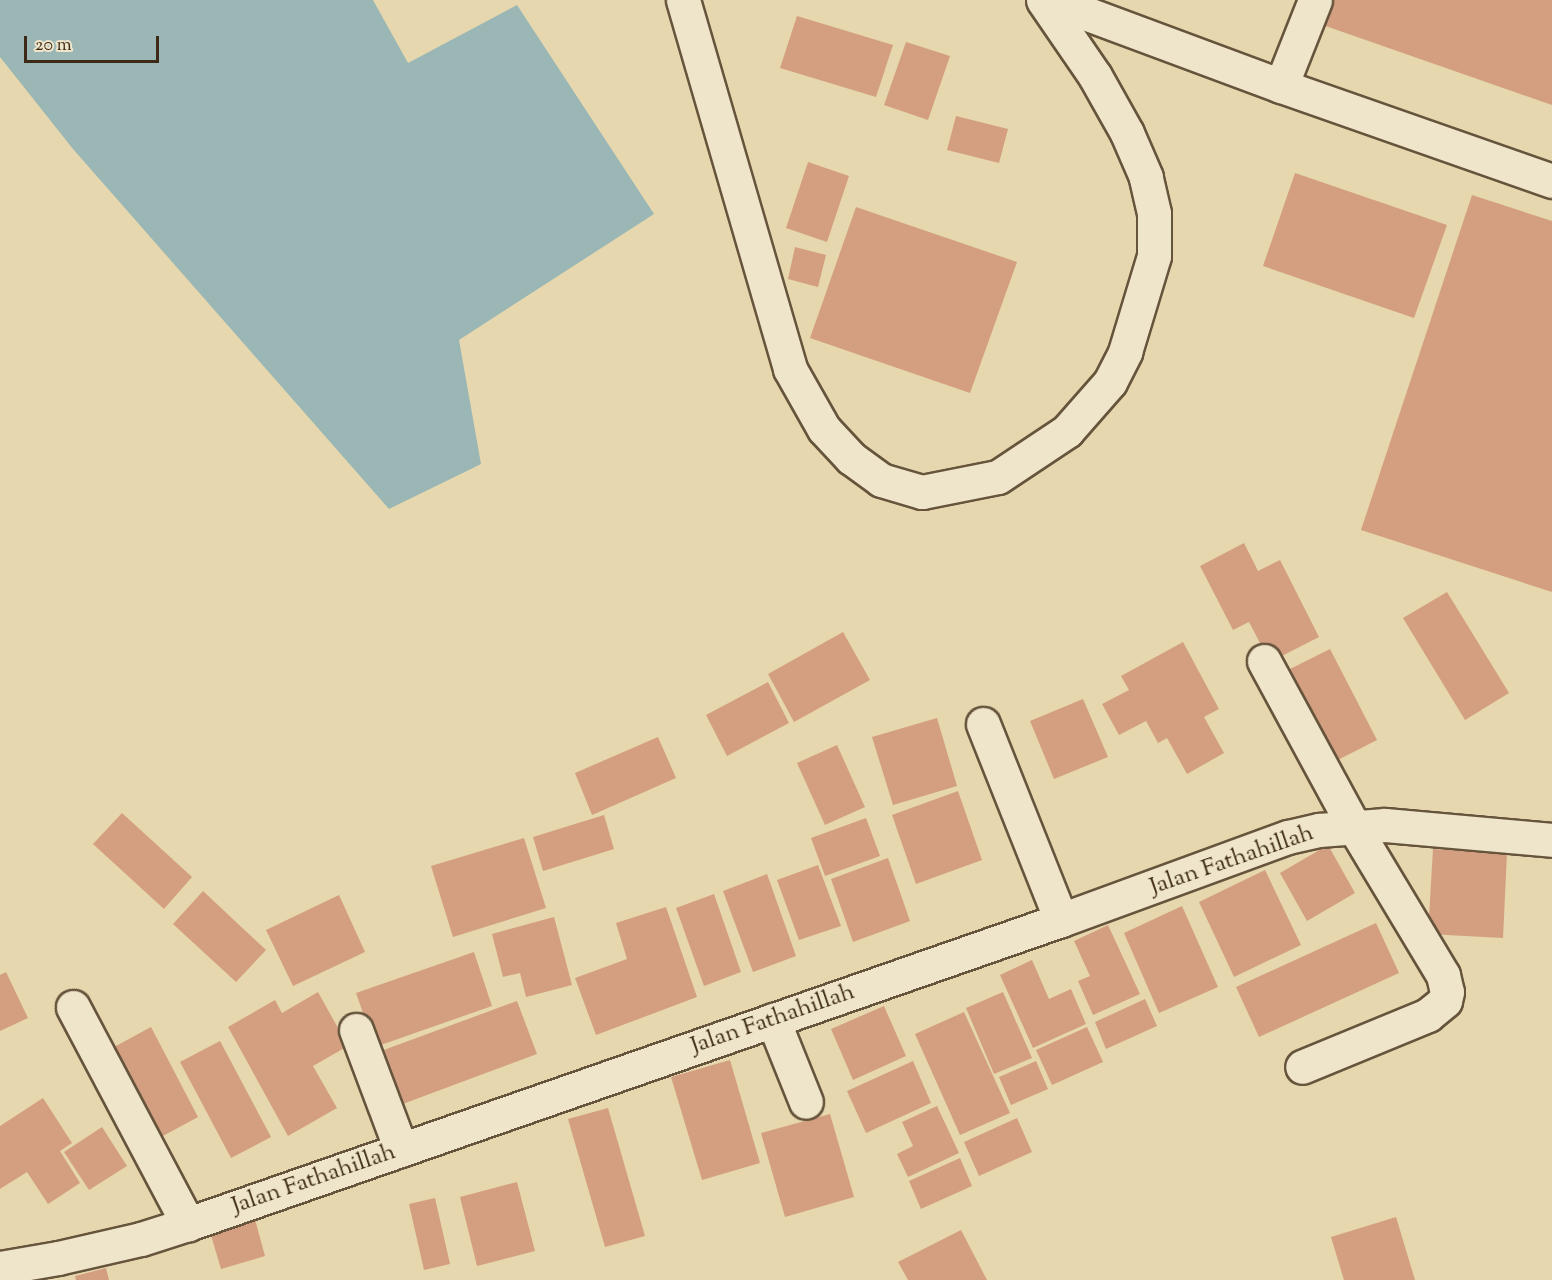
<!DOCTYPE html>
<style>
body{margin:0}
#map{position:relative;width:1552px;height:1280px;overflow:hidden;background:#e6d7ae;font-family:"Sorts Mill Goudy",serif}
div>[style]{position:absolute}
.water>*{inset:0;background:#9ab7b5}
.building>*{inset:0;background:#d39f80}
.roads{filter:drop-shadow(2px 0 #66543c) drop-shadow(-2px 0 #66543c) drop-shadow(0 2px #66543c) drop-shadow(0 -2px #66543c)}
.minor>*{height:33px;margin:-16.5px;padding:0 16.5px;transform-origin:16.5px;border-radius:16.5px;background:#efe5ca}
span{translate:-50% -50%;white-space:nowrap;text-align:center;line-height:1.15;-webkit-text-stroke:5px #efe5ca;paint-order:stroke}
.street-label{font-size:24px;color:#3c2916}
.scale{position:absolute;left:24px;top:36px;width:135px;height:27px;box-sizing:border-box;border:3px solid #3c2916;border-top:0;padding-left:8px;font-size:18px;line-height:21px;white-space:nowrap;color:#3c2916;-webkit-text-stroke:4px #efe5ca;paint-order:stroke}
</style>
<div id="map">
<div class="water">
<div style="clip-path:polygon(0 0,373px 0,408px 63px,517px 5px,654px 214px,459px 340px,481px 464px,389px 509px,73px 149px,0 57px)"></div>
</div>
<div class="building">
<div style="clip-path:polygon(1325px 0,1552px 0,1552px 105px,1317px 23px)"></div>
<div style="clip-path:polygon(797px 16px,893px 45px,876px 97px,780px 68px)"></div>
<div style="clip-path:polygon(906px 42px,950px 56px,928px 120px,884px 105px)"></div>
<div style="clip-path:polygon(956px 116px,1008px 129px,999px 163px,947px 150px)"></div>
<div style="clip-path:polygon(808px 162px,849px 176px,827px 242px,786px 228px)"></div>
<div style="clip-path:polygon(1295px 173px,1447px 225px,1414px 318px,1263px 266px)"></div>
<div style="clip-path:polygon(1472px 195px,1552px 221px,1552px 592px,1361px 530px)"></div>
<div style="clip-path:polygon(856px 207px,1017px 262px,970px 393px,810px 338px)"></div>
<div style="clip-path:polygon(795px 247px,826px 255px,818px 287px,788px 279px)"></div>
<div style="clip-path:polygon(1244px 543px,1258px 571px,1280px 560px,1319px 637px,1270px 662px,1249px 622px,1233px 630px,1200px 566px)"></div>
<div style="clip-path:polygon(1447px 592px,1509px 693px,1465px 720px,1403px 618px)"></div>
<div style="clip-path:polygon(843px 632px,870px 680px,794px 722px,768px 674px)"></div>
<div style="clip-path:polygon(1183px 642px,1219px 709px,1204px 717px,1224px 753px,1187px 774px,1167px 738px,1158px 743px,1146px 721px,1119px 735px,1102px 704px,1129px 690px,1121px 676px)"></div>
<div style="clip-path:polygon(1330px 649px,1377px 740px,1330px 764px,1284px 672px)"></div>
<div style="clip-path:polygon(768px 682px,789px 723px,727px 756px,706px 715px)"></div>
<div style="clip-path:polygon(1083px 699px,1108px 757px,1054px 779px,1030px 721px)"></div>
<div style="clip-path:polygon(937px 718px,957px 786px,893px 805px,872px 737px)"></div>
<div style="clip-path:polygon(658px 737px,676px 778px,592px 815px,575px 773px)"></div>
<div style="clip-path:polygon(837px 745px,865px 807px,825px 825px,797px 763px)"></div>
<div style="clip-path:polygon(958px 791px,982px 860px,916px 884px,892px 815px)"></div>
<div style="clip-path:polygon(122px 813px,192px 877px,164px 909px,93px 844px)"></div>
<div style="clip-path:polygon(604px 815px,614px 849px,543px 871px,533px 837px)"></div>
<div style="clip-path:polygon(866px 818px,880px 856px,825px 876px,811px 838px)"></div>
<div style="clip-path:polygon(524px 838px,546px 908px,453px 937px,431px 866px)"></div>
<div style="clip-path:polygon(1328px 845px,1355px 893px,1307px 921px,1280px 873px)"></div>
<div style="clip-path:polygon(1433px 849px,1507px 853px,1503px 938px,1428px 934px)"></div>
<div style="clip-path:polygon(888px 858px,910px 921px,853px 942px,831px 879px)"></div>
<div style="clip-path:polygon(818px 865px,841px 926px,799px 940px,777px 880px)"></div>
<div style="clip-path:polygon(1265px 870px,1301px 945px,1234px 977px,1199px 902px)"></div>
<div style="clip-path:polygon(767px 874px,796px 956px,753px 972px,723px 891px)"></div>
<div style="clip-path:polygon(203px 891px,266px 950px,236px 982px,173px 924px)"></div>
<div style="clip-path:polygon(714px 894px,741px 972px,704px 986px,676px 908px)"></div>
<div style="clip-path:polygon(339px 895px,365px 952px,293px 986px,266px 930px)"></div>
<div style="clip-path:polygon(1182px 906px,1218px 987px,1159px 1013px,1124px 933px)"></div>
<div style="clip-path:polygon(666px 907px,697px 997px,596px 1035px,575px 978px,627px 959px,616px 923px)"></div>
<div style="clip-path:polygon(554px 917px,572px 985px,526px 997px,520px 973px,503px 977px,492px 934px)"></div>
<div style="clip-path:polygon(1376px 923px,1399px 973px,1259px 1037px,1236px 987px)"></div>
<div style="clip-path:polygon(1108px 925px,1140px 994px,1093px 1015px,1078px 981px,1090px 976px,1074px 941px)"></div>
<div style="clip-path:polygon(474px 952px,492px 1006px,375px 1047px,356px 993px)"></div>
<div style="clip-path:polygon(1032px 960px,1049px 999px,1071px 989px,1086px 1024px,1033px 1048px,1000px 975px)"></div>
<div style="clip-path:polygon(6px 972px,28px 1018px,0 1031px,0 975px)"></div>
<div style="clip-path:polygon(318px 992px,348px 1046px,313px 1066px,337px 1108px,288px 1136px,228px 1027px,275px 1000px,282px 1013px)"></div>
<div style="clip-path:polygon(1003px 992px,1032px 1058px,994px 1074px,966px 1008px)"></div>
<div style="clip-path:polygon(1145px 999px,1157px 1026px,1106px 1049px,1095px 1022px)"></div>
<div style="clip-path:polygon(517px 1001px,537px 1054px,400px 1105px,381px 1051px)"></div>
<div style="clip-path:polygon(884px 1006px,906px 1056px,853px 1080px,831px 1029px)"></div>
<div style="clip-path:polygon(964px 1012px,1010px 1113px,960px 1135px,915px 1034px)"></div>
<div style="clip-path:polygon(151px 1027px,198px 1117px,150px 1143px,103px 1053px)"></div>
<div style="clip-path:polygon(1087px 1027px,1103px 1062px,1052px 1085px,1036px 1050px)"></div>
<div style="clip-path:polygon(220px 1041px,271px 1137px,231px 1158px,180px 1062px)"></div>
<div style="clip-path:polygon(730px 1060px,760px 1163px,702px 1180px,671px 1077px)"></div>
<div style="clip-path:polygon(913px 1061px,931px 1103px,866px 1133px,847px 1091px)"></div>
<div style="clip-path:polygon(1036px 1061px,1048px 1089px,1011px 1105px,999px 1077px)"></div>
<div style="clip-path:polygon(43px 1098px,72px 1143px,60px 1151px,80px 1183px,48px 1204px,27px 1172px,0 1189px,0 1126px)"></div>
<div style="clip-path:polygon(937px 1106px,959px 1153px,908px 1177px,897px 1154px,913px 1146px,902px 1122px)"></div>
<div style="clip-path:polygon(608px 1108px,645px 1236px,605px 1247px,568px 1119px)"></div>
<div style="clip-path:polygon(830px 1114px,854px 1197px,785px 1217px,761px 1133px)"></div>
<div style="clip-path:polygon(1017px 1118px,1032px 1152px,979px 1176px,964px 1142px)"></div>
<div style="clip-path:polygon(102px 1127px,127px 1166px,89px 1190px,64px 1152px)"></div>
<div style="clip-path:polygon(960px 1158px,972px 1186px,921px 1209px,909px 1181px)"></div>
<div style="clip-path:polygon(517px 1182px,535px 1251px,477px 1266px,460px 1197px)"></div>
<div style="clip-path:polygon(435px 1198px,450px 1264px,424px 1270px,409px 1204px)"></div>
<div style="clip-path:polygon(253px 1212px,265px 1256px,221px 1269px,208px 1225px)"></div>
<div style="clip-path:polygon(1396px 1217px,1415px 1280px,1344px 1280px,1331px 1237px)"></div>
<div style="clip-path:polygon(961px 1230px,987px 1280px,908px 1280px,898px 1262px)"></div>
<div style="clip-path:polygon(106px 1268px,109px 1280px,76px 1280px,75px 1276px)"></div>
</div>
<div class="roads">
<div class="minor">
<div style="left:683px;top:0;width:384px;rotate:73.8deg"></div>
<div style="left:790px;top:369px;width:69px;rotate:60.5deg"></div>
<div style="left:824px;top:429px;width:40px;rotate:47deg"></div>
<div style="left:851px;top:458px;width:37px;rotate:36deg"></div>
<div style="left:881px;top:480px;width:43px;rotate:16.3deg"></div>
<div style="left:922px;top:492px;width:77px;rotate:-11.2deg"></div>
<div style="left:998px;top:477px;width:83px;rotate:-33.7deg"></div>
<div style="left:1067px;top:431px;width:65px;rotate:-48.7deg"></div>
<div style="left:1110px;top:382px;width:34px;rotate:-63deg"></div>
<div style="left:1125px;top:352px;width:100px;rotate:-73.2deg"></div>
<div style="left:1154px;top:256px;width:43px;rotate:-90deg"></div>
<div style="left:1154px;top:213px;width:37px;rotate:-103deg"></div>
<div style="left:1146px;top:177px;width:48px;rotate:-113.4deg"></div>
<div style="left:1127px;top:133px;width:65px;rotate:-119.3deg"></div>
<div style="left:1095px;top:76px;width:92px;rotate:-124.4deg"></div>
<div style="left:1050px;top:0;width:246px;rotate:20.4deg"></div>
<div style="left:1281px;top:86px;width:287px;rotate:19.3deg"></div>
<div style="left:1281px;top:86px;width:92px;rotate:-68.4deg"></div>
<div style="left:1264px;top:661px;width:189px;rotate:61.5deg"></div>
<div style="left:1354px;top:827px;width:173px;rotate:59deg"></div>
<div style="left:1443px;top:975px;width:17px;rotate:77deg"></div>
<div style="left:1447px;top:992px;width:9px;rotate:103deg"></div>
<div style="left:1445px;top:1001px;width:22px;rotate:141deg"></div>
<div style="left:1428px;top:1015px;width:136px;rotate:157.6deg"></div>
<div style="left:983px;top:724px;width:211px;rotate:68.3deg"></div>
<div style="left:73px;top:1007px;width:246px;rotate:62.1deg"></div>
<div style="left:773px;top:1020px;width:88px;rotate:68.1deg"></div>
<div style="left:356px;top:1030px;width:128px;rotate:69.4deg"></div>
<div style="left:0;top:1268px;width:59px;rotate:-9.8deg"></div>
<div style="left:58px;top:1258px;width:85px;rotate:-12.9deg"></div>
<div style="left:141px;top:1239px;width:49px;rotate:-17.7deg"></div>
<div style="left:188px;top:1224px;width:924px;rotate:-19.2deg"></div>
<div style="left:1061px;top:920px;width:242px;rotate:-20.1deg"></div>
<div style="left:1288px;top:837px;width:32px;rotate:-13deg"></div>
<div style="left:1319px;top:830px;width:66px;rotate:-4.3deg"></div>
<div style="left:1385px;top:825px;width:168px;rotate:5.1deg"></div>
</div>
</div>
<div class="street-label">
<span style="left:1232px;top:861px;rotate:-19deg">Jalan Fathahillah</span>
<span style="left:773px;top:1020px;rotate:-19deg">Jalan Fathahillah</span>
<span style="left:314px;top:1180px;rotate:-19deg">Jalan Fathahillah</span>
</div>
<div class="scale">20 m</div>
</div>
